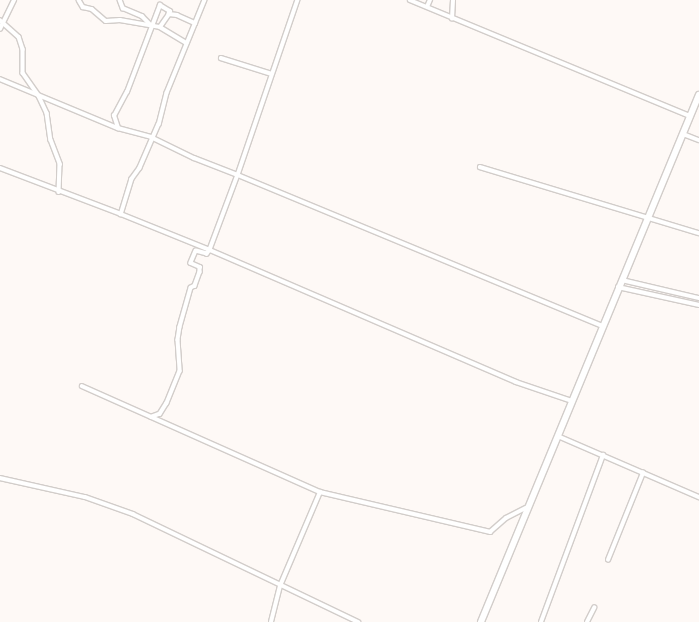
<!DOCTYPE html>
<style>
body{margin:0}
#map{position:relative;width:699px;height:622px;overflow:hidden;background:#fef9f6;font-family:Cabin,sans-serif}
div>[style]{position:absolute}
.roads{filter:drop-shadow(1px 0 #d2cdca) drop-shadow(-1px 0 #d2cdca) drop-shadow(0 1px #d2cdca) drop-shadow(0 -1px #d2cdca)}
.street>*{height:3.5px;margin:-1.75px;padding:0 1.75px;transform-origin:1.75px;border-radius:1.75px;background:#fff}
.secondary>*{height:5.5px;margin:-2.75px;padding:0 2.75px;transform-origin:2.75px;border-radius:2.75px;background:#fff}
span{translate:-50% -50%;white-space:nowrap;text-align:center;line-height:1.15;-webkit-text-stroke:3px #fef9f6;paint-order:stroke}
</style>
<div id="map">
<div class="roads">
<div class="street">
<div style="left:79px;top:0;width:8px;rotate:60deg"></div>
<div style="left:83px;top:7px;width:9px;rotate:13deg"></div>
<div style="left:92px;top:9px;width:18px;rotate:41deg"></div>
<div style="left:106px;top:21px;width:14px;rotate:-4deg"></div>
<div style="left:120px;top:20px;width:41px;rotate:9.9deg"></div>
<div style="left:160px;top:27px;width:31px;rotate:31deg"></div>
<div style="left:120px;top:0;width:9px;rotate:69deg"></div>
<div style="left:123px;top:8px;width:21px;rotate:23deg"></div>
<div style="left:142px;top:16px;width:11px;rotate:45deg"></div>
<div style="left:205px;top:0;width:100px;rotate:112.2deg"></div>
<div style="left:167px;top:93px;width:32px;rotate:104deg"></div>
<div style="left:159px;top:124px;width:48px;rotate:113.4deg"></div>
<div style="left:140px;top:168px;width:14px;rotate:126deg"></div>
<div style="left:132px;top:179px;width:37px;rotate:107deg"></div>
<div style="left:121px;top:214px;width:96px;rotate:22deg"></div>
<div style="left:210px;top:250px;width:333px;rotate:23.3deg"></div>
<div style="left:516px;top:382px;width:59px;rotate:18.7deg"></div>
<div style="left:298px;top:0;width:185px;rotate:108.9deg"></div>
<div style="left:238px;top:175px;width:394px;rotate:22.5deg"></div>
<div style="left:410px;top:0;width:303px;rotate:22.5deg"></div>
<div style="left:427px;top:7px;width:8px;rotate:-67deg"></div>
<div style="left:452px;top:19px;width:19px;rotate:-87deg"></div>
<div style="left:0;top:20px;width:25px;rotate:42deg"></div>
<div style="left:19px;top:37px;width:13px;rotate:72deg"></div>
<div style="left:23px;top:49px;width:24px;rotate:90deg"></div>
<div style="left:23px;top:73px;width:28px;rotate:55deg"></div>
<div style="left:39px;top:96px;width:19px;rotate:65deg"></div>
<div style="left:47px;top:113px;width:27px;rotate:82deg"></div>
<div style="left:51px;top:140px;width:26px;rotate:69deg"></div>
<div style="left:60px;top:164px;width:28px;rotate:92deg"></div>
<div style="left:160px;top:27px;width:16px;rotate:-55deg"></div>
<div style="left:0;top:29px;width:32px;rotate:-64deg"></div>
<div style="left:221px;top:58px;width:53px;rotate:17.4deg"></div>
<div style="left:0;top:79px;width:128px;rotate:22.6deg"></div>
<div style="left:118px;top:128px;width:34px;rotate:15deg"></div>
<div style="left:151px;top:137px;width:48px;rotate:26deg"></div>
<div style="left:194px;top:158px;width:47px;rotate:21.1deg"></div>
<div style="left:238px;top:175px;width:80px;rotate:110.5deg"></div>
<div style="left:210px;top:250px;width:5px;rotate:127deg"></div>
<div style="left:207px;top:254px;width:11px;rotate:-165deg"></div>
<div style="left:196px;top:251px;width:13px;rotate:113deg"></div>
<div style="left:191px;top:263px;width:10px;rotate:24deg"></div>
<div style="left:200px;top:267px;width:5px;rotate:90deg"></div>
<div style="left:200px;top:272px;width:15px;rotate:110deg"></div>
<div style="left:195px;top:286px;width:4px;rotate:153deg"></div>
<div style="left:191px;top:288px;width:41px;rotate:105.8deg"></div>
<div style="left:180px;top:327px;width:13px;rotate:99deg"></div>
<div style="left:178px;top:340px;width:31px;rotate:86deg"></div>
<div style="left:180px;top:371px;width:35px;rotate:112deg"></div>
<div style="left:167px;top:403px;width:13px;rotate:122deg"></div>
<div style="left:160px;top:414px;width:9px;rotate:159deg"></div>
<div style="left:118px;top:128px;width:13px;rotate:-108deg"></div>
<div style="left:114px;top:116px;width:27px;rotate:-62deg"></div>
<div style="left:127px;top:92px;width:93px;rotate:-69.2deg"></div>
<div style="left:160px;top:5px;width:12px;rotate:31deg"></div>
<div style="left:170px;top:11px;width:3px;rotate:108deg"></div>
<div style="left:169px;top:14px;width:8px;rotate:7deg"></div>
<div style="left:177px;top:15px;width:20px;rotate:24deg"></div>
<div style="left:683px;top:134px;width:17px;rotate:21deg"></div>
<div style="left:480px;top:167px;width:229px;rotate:16.8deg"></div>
<div style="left:0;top:168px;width:129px;rotate:20.8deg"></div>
<div style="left:622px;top:280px;width:79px;rotate:13.2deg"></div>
<div style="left:618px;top:287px;width:83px;rotate:12.5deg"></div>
<div style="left:82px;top:386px;width:261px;rotate:24deg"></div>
<div style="left:320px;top:492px;width:175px;rotate:13.2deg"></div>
<div style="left:490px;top:532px;width:21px;rotate:-41deg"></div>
<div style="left:506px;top:518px;width:22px;rotate:-27deg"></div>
<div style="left:558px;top:436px;width:154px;rotate:23.4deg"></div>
<div style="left:0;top:478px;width:87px;rotate:12.6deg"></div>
<div style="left:85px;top:497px;width:51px;rotate:19.5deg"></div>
<div style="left:133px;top:514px;width:250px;rotate:25.6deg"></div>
<div style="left:608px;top:560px;width:94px;rotate:-68.1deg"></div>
<div style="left:271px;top:622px;width:37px;rotate:-76deg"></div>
<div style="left:280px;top:586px;width:102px;rotate:-66.9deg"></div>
<div style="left:541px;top:622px;width:178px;rotate:-69.6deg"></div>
<div style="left:587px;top:622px;width:16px;rotate:-63deg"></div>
</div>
<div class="secondary">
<div style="left:481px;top:622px;width:570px;rotate:-67.53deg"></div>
</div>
</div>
</div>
